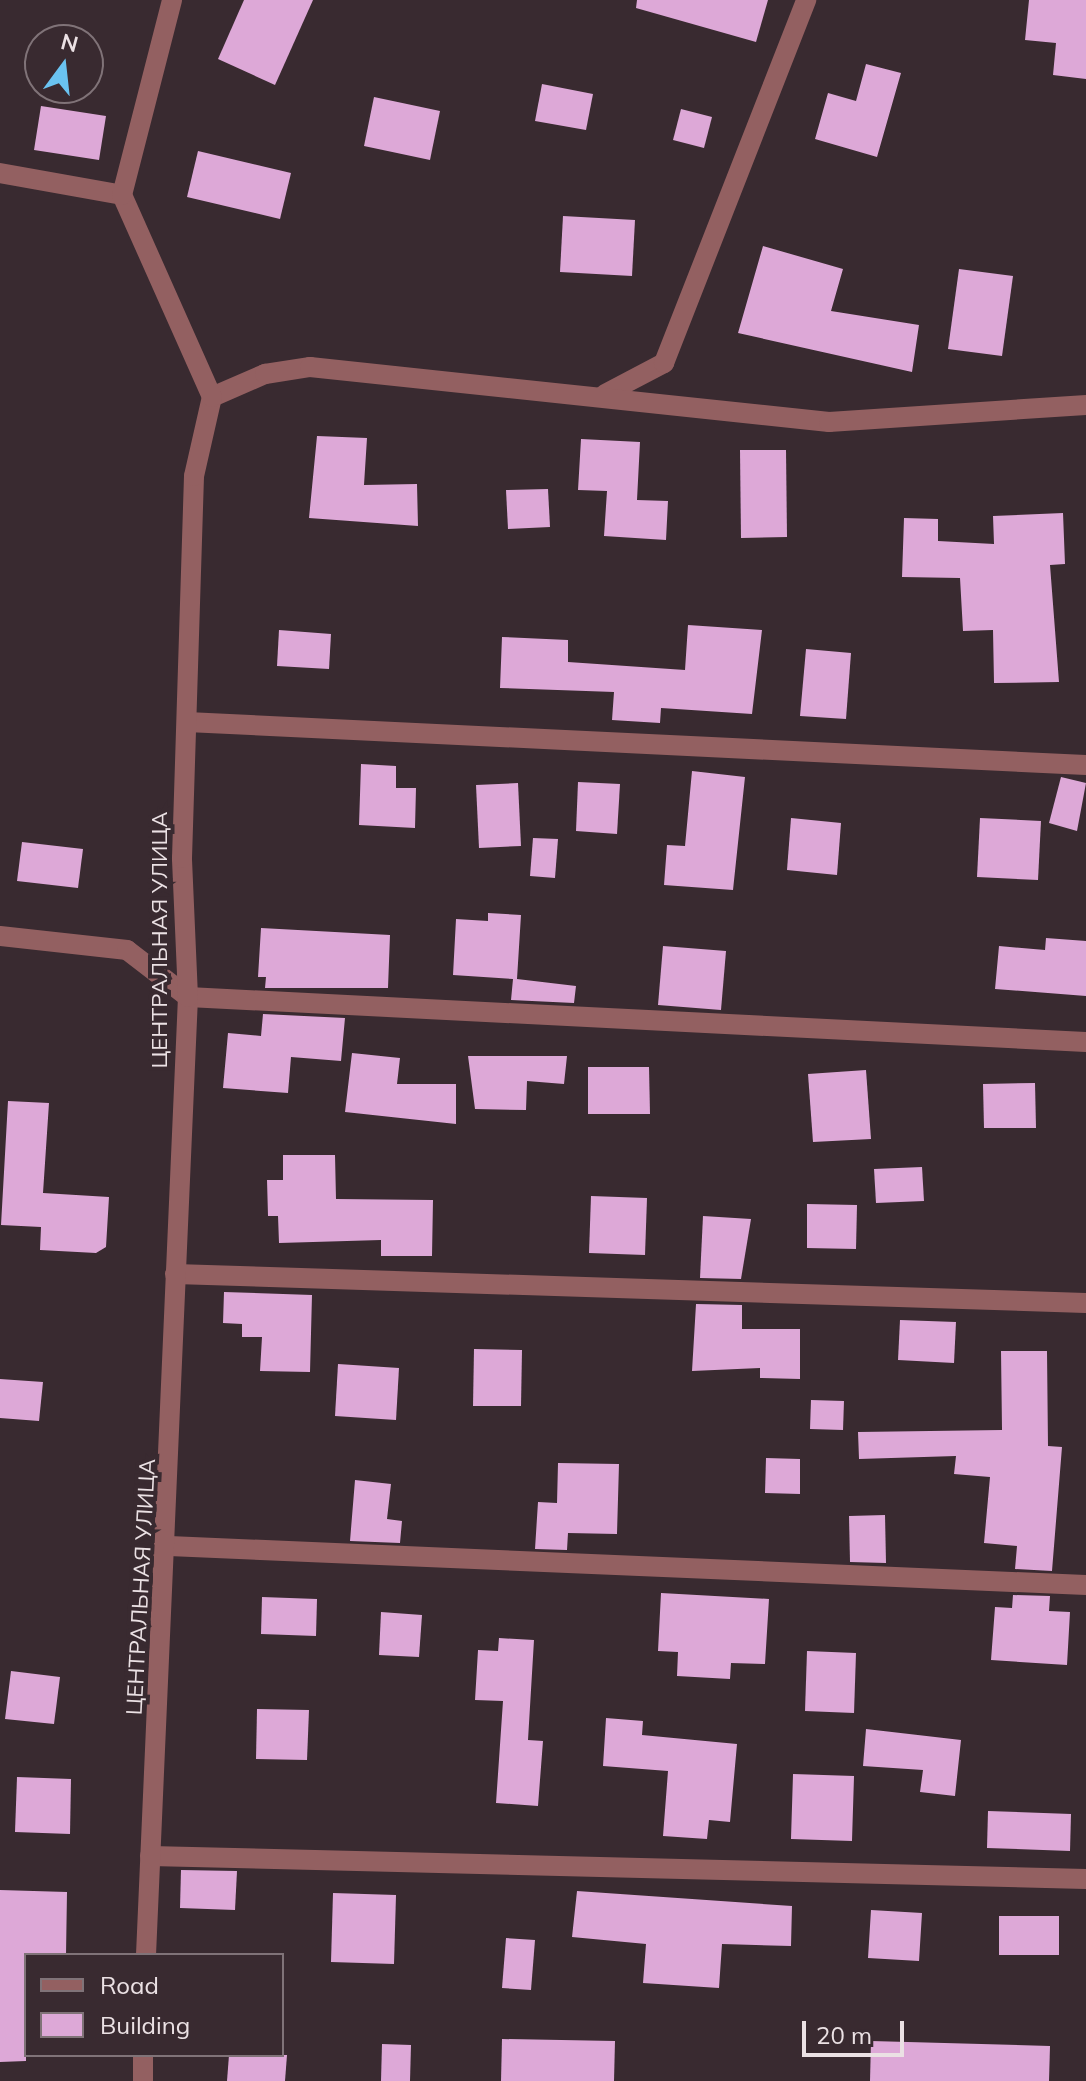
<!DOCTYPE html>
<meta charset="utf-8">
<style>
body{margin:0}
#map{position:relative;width:1086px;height:2081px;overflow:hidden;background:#392a30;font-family:Mulish,sans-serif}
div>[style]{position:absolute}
.building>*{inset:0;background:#dda8d7}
.minor>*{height:20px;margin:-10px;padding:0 10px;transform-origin:10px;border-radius:10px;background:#936061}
span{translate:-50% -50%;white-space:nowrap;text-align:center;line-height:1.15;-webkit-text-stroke:8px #392a30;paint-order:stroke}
.street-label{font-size:22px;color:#ebe1e4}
.legend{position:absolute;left:24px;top:1953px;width:260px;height:104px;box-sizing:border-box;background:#392a30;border:2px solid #807378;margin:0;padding:10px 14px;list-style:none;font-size:24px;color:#ebe1e4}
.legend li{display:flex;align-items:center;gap:16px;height:40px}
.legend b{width:40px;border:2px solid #807378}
.north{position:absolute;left:24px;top:24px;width:80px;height:80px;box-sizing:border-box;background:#392a30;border:2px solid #807378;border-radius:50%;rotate:15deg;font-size:22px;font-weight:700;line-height:32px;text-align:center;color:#ebe1e4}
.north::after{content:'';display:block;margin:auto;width:28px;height:36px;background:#6ac3f1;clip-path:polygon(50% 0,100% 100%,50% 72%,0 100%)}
.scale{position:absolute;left:802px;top:2021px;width:102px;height:36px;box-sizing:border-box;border:4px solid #ebe1e4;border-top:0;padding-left:10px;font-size:24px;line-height:28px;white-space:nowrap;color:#ebe1e4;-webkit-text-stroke:6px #392a30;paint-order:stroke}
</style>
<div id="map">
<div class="building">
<div style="clip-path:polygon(244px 0,313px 0,275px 85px,218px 59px)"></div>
<div style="clip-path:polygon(637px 0,768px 0,756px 42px,636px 8px)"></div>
<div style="clip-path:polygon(1029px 0,1086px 0,1086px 79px,1053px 75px,1056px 43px,1025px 40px)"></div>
<div style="clip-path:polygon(866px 64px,901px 73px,877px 157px,815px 139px,828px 93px,856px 101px)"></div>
<div style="clip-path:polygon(542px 84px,593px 94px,586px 130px,535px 121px)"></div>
<div style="clip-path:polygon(374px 97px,440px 111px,430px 160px,364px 146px)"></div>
<div style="clip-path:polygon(41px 106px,106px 116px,99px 160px,34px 150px)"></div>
<div style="clip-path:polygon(681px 109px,712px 117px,704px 148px,673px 140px)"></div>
<div style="clip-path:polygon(198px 151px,291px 173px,280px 219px,187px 197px)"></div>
<div style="clip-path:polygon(563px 216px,635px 220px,632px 276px,560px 272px)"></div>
<div style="clip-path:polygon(763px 246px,843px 269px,831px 311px,919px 325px,912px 372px,738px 333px)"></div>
<div style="clip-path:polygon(959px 269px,1013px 276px,1002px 356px,948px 349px)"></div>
<div style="clip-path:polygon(317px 436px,367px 438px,364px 485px,417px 484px,418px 526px,309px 518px)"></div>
<div style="clip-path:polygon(581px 439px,640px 442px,637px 500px,668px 501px,666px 540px,604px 536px,607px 491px,578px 490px)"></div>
<div style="clip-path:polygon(740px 450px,786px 450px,787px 537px,741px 538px)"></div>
<div style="clip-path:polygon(548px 489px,550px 527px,508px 529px,506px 490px)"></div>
<div style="clip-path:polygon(1063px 513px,1065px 564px,1050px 565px,1059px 682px,994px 683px,993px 630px,963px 631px,960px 578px,902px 577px,904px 518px,938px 519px,938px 541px,994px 544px,993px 516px)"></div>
<div style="clip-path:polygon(688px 625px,762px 630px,752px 714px,661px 708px,660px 723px,612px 720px,614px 692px,500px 688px,502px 637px,568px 640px,568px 662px,685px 670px)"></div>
<div style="clip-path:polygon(279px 630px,331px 634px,329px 669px,277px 666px)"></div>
<div style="clip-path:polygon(806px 649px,851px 653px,846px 719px,800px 716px)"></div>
<div style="clip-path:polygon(361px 764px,396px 766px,396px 788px,416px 788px,415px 828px,359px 825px)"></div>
<div style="clip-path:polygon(692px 771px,745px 777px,733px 890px,664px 885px,667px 845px,685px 846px)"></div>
<div style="clip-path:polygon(1061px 777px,1086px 783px,1077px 831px,1049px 823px)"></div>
<div style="clip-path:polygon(578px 782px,620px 784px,617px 834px,576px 831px)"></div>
<div style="clip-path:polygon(518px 783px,521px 846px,479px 848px,476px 785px)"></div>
<div style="clip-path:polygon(791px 818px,841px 823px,837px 875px,787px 870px)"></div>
<div style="clip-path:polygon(980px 818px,1041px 821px,1038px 880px,977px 877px)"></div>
<div style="clip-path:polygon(533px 838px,558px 839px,555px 878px,530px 876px)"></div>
<div style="clip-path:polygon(22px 842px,83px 849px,78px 888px,17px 881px)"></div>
<div style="clip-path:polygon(488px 913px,521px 915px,517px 979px,576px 986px,574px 1003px,511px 1000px,513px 979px,453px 975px,456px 919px,488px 921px)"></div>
<div style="clip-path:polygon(261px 928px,390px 935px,388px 988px,265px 988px,266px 977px,258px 977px)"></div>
<div style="clip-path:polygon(1046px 938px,1086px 941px,1086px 996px,995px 989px,999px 946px,1045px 950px)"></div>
<div style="clip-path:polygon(663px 946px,726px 951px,721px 1010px,658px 1005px)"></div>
<div style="clip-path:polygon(263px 1014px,345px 1018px,341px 1061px,291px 1057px,288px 1093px,223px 1088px,228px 1033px,261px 1036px)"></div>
<div style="clip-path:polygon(352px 1053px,400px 1058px,397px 1084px,456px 1084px,456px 1124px,345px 1112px)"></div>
<div style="clip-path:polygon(468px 1056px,567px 1056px,564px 1084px,527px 1081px,526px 1110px,475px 1109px)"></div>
<div style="clip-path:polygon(588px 1067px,649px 1067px,650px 1114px,588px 1114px)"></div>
<div style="clip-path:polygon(866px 1070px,871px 1139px,813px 1142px,808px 1074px)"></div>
<div style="clip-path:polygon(1035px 1083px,1036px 1128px,984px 1128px,983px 1084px)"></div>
<div style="clip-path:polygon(8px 1101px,49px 1103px,43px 1193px,109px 1197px,106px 1247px,96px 1253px,40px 1250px,41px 1227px,1px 1225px)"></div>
<div style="clip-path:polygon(283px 1155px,335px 1155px,336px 1199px,433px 1200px,432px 1256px,381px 1256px,381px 1240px,279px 1243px,278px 1216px,268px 1216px,267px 1180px,283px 1180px)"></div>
<div style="clip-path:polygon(922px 1167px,924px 1201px,876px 1203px,874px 1169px)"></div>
<div style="clip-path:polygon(591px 1196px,647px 1198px,645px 1255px,589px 1253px)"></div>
<div style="clip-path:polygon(807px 1204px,857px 1205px,856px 1249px,807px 1248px)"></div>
<div style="clip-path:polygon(703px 1216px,751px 1219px,741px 1279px,700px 1278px)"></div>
<div style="clip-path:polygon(224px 1292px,312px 1295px,310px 1372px,260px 1371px,262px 1337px,242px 1337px,242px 1324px,223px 1323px)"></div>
<div style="clip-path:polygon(696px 1304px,742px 1305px,742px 1329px,800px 1329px,800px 1379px,760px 1378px,760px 1368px,692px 1371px)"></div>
<div style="clip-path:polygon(900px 1320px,956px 1322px,954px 1363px,898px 1360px)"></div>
<div style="clip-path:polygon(474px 1349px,522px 1350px,521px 1406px,473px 1406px)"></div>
<div style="clip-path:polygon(1001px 1351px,1047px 1351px,1048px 1446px,1062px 1447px,1052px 1571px,1015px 1569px,1017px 1546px,984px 1543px,990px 1477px,954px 1474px,956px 1456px,859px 1459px,858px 1432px,1002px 1430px)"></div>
<div style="clip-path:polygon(338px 1364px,399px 1368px,396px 1420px,335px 1416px)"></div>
<div style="clip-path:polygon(0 1379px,43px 1382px,39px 1421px,0 1418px)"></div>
<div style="clip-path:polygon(811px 1400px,844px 1401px,843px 1430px,810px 1429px)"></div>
<div style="clip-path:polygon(766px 1458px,800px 1459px,800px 1494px,765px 1493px)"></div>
<div style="clip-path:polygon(558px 1463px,619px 1464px,617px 1534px,568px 1533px,567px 1550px,535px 1549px,538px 1502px,557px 1503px)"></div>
<div style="clip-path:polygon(355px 1480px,391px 1484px,387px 1519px,402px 1521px,400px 1543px,350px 1541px)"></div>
<div style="clip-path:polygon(885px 1515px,886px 1563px,850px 1562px,849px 1516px)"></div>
<div style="clip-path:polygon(661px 1593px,769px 1599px,765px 1664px,731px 1663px,730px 1679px,677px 1676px,678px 1652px,658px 1651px)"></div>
<div style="clip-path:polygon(1013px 1595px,1050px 1596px,1049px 1611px,1070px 1612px,1067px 1665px,991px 1660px,995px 1607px,1012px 1608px)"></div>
<div style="clip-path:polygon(262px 1597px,317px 1599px,316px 1636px,261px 1634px)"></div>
<div style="clip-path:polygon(381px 1612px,422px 1615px,419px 1657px,379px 1655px)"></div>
<div style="clip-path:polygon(499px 1638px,534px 1640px,528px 1740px,543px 1741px,538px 1806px,496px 1803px,503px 1701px,475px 1700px,478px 1650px,498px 1651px)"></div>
<div style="clip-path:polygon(807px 1651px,856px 1653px,854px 1713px,805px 1711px)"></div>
<div style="clip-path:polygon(11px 1671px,60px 1677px,54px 1724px,5px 1719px)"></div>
<div style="clip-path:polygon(257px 1709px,309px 1710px,307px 1760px,256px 1759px)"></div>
<div style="clip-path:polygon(606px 1718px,643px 1721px,642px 1735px,737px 1744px,730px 1822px,709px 1820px,707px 1839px,663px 1836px,668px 1771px,603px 1766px)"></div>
<div style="clip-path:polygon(866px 1729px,961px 1740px,955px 1796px,920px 1792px,923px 1770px,863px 1766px)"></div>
<div style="clip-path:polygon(793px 1774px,854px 1776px,852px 1841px,791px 1839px)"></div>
<div style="clip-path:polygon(17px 1777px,71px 1779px,70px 1834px,15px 1832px)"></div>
<div style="clip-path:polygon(988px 1811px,1071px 1814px,1070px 1851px,987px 1848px)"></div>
<div style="clip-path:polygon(181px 1870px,237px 1871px,235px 1910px,180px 1908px)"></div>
<div style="clip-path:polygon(0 1890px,67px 1892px,66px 1955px,26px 1955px,26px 2061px,0 2062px)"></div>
<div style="clip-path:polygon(577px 1891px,792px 1906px,791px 1946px,722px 1944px,719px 1988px,643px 1983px,646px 1944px,572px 1937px)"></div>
<div style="clip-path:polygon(333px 1893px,396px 1895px,394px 1964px,331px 1962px)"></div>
<div style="clip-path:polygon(871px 1910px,922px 1913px,919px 1961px,868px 1958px)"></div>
<div style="clip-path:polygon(999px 1916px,1059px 1916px,1059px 1955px,999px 1955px)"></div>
<div style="clip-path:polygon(506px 1938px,535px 1940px,531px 1990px,502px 1988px)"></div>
<div style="clip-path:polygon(502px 2039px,615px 2041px,614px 2081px,501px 2081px)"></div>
<div style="clip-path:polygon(871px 2041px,1050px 2046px,1049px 2081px,870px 2081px)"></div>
<div style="clip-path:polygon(382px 2044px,411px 2045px,410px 2081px,381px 2081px)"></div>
<div style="clip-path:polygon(229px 2055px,287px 2055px,285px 2081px,227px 2081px)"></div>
</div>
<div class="minor">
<div style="left:0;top:173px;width:124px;rotate:10.2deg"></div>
<div style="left:605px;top:394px;width:67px;rotate:-27.7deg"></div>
<div style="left:664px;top:363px;width:390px;rotate:-68.6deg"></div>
<div style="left:212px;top:397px;width:58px;rotate:-23.5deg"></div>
<div style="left:265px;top:374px;width:46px;rotate:-8.8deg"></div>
<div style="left:310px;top:367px;width:522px;rotate:6.05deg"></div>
<div style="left:829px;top:422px;width:258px;rotate:-3.8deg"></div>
<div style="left:187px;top:722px;width:900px;rotate:2.74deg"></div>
<div style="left:0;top:936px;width:128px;rotate:6.3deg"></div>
<div style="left:127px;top:950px;width:77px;rotate:37.6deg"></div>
<div style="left:188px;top:997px;width:899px;rotate:2.87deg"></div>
<div style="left:175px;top:1274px;width:911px;rotate:1.82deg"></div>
<div style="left:169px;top:1546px;width:918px;rotate:2.44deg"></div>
<div style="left:150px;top:1856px;width:936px;rotate:1.41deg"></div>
<div style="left:146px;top:1955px;width:959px;rotate:-87.49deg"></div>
<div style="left:188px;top:997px;width:139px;rotate:-92.5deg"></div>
<div style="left:182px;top:858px;width:382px;rotate:-88.2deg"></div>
<div style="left:194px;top:476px;width:81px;rotate:-77.2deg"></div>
<div style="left:212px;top:397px;width:221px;rotate:-114deg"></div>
<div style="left:122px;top:195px;width:201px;rotate:-75.6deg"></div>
<div style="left:143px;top:2081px;width:26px;rotate:-90deg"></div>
</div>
<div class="street-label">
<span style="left:160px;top:940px;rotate:-90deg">ЦЕНТРАЛЬНАЯ УЛИЦА</span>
<span style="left:141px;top:1587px;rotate:-87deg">ЦЕНТРАЛЬНАЯ УЛИЦА</span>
</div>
<ul class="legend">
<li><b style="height:10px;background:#936061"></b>Road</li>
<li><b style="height:22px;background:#dda8d7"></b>Building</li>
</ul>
<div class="north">N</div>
<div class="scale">20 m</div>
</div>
